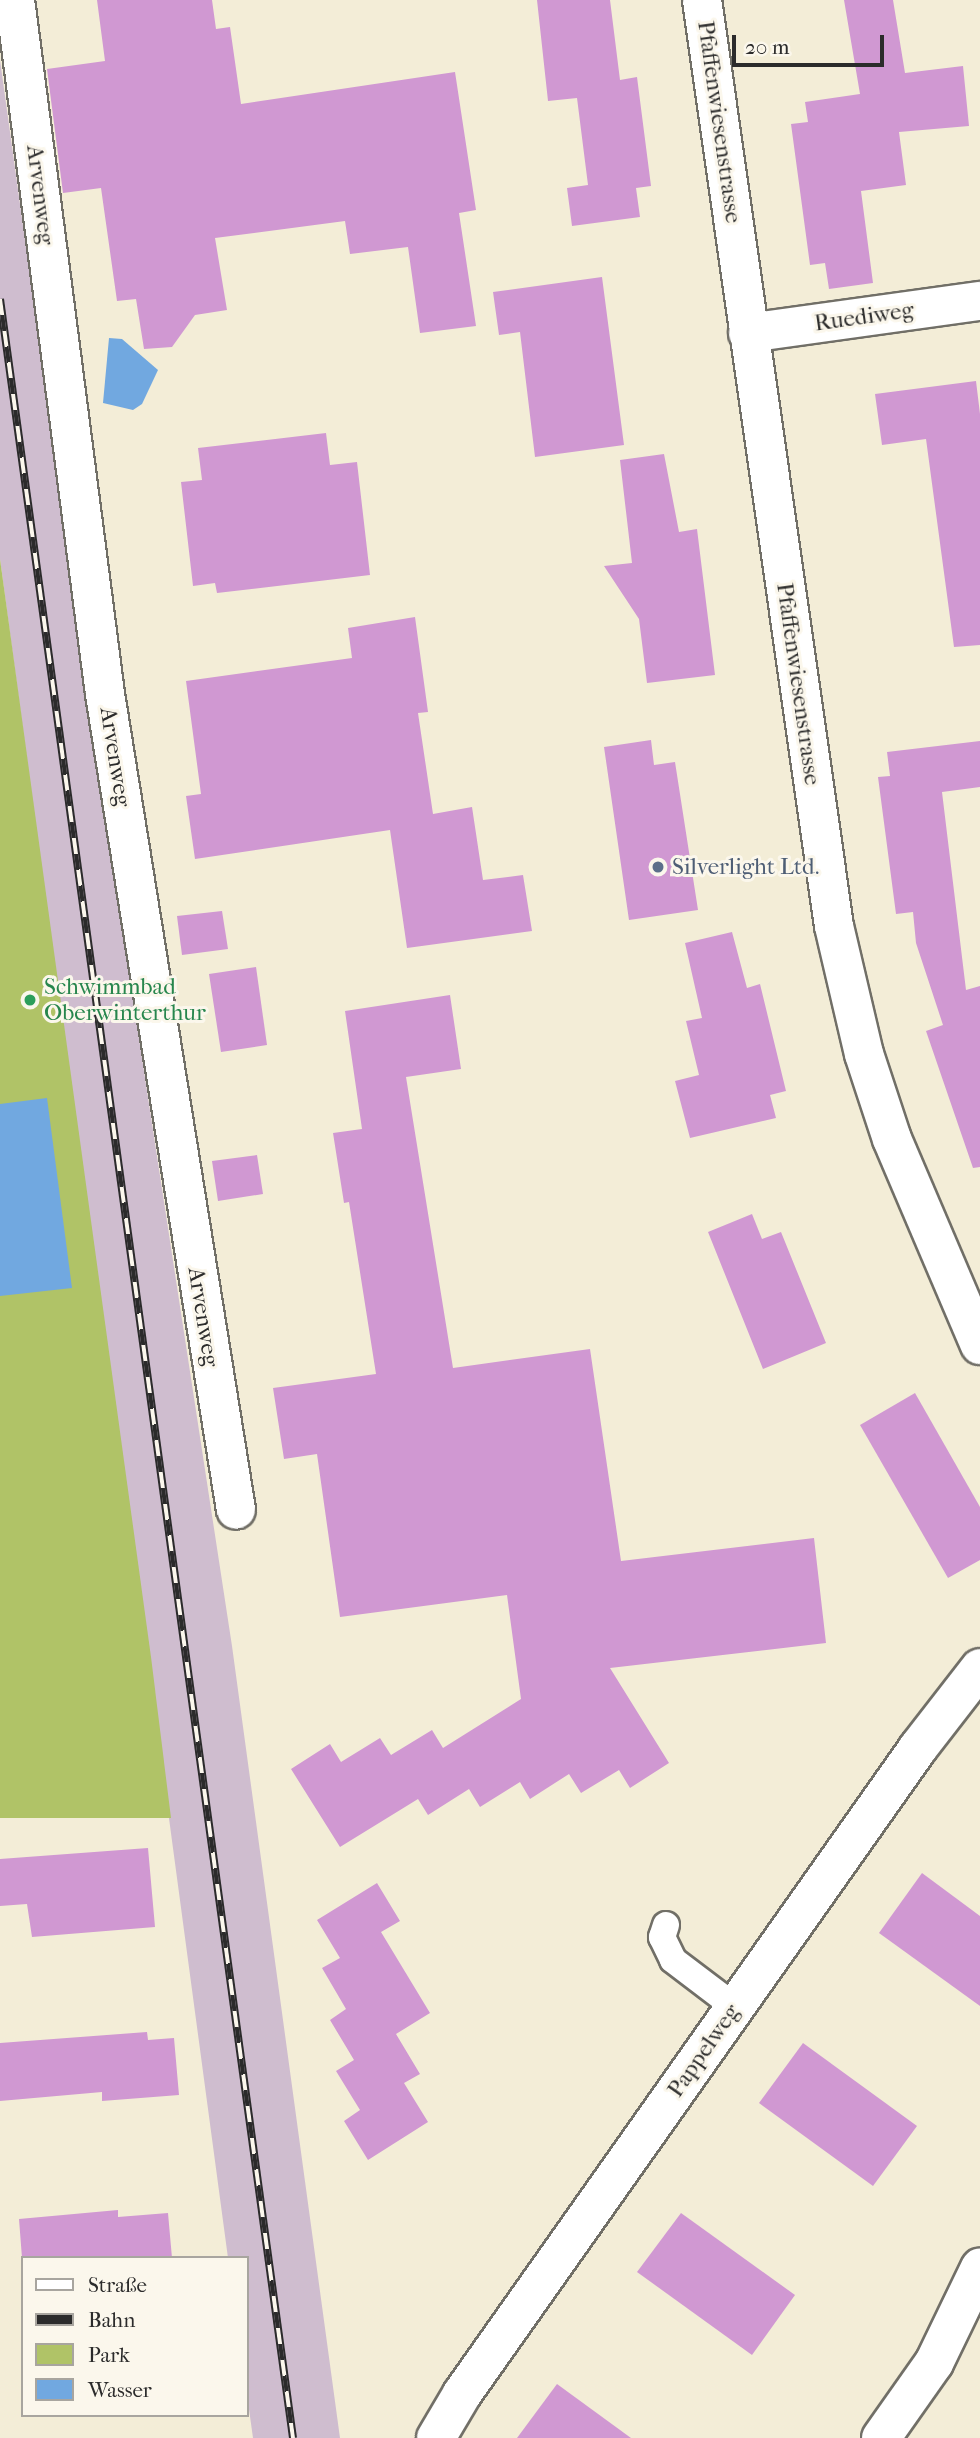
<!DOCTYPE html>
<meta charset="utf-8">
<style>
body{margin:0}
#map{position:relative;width:980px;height:2438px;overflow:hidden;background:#f3edd7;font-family:"IM FELL French Canon",serif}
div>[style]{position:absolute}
.industrial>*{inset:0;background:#cfbdcf}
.green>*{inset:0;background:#b0c367}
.water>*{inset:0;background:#71a8e0}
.building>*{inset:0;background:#d098d2}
.roads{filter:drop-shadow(2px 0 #716f67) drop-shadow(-2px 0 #716f67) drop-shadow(0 2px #716f67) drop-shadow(0 -2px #716f67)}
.service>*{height:26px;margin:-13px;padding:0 13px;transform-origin:13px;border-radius:13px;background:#fff}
.minor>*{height:38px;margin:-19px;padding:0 19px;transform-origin:19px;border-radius:19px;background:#fff}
.primary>*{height:38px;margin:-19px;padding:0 19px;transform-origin:19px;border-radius:19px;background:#fff}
.rail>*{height:8px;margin-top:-4px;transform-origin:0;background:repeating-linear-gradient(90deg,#fbf7ec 0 16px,#2b2b2b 0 32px);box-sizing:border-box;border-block:2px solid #2b2b2b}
.dots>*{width:19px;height:19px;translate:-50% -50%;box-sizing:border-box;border:4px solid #fbf7ec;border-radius:50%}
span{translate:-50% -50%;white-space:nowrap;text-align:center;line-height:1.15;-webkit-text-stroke:6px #fbf7ec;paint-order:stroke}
.street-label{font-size:23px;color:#2b2b2b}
.service-label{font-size:23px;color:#4e5e75}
.left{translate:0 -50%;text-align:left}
.leisure-label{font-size:23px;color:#27864d}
.legend{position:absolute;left:21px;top:2256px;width:228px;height:161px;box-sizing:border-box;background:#fbf7ec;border:2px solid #a8a59f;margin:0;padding:9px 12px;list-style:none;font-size:21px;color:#2b2b2b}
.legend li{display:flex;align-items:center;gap:14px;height:35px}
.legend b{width:35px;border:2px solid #a8a59f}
.scale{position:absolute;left:732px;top:35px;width:152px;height:32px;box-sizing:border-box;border:4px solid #2b2b2b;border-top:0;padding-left:9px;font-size:21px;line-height:24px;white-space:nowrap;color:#2b2b2b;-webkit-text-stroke:5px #fbf7ec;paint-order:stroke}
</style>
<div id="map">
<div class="industrial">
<div style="clip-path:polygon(0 60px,106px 823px,232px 1646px,340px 2438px,253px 2438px,247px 2395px,247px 2258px,228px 2258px,0 559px)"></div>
</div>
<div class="green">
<div style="clip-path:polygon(0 559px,151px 1657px,171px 1818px,0 1818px)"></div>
</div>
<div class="water">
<div style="clip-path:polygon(109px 338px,122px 339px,158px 370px,142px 404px,133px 410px,103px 403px)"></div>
<div style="clip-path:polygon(47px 1098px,72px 1288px,0 1296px,0 1104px)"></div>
</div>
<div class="building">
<div style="clip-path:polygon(97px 0,212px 0,216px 29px,230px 27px,241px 104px,455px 72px,476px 210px,459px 213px,476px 326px,420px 333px,408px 247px,350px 254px,345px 221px,215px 238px,227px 310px,195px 315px,172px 347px,144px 349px,136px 299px,117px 301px,101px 188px,63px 193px,47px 69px,105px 61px)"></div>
<div style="clip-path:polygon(537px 0,610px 0,620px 80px,637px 77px,651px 186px,636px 188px,640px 217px,572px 226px,567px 188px,588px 185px,577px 98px,548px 101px)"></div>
<div style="clip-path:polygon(844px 0,893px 0,905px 73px,963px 66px,969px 126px,899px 132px,906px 185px,861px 191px,873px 283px,829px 289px,825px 263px,810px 265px,791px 124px,808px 122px,805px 102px,860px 94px)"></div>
<div style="clip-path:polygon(602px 277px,624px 445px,535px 457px,520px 332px,499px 335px,493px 292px)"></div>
<div style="clip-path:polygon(976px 381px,980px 414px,980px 645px,954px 647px,926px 439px,882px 445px,875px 394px)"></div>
<div style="clip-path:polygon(326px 433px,330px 465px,357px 462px,370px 575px,217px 593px,215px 583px,193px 586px,181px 482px,202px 480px,198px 448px)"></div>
<div style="clip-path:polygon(664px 454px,679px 532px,697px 529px,715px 675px,647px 683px,639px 619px,604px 566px,632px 563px,620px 460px)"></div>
<div style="clip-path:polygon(415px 617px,428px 712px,418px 713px,433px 814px,472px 807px,483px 880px,523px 875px,532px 931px,407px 948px,390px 830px,195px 859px,186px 796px,201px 794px,186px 681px,352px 658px,348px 628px)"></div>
<div style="clip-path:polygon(651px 740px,654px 765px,675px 762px,698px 910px,629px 920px,604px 747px)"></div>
<div style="clip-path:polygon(980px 741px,980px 787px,942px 792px,966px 990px,980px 986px,980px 1167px,973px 1168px,926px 1031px,943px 1025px,916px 943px,913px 912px,896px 914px,878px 777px,890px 776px,887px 752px)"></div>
<div style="clip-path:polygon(222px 911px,228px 949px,182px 955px,177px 916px)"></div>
<div style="clip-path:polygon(732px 932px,747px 988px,760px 984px,786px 1091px,770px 1095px,776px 1118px,690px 1138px,675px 1081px,699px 1075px,686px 1021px,702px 1018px,685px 943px)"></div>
<div style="clip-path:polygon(256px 967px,267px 1045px,221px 1052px,209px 974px)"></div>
<div style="clip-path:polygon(450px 995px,461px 1069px,406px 1077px,453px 1368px,590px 1349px,621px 1561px,814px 1538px,826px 1643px,610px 1668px,669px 1763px,630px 1788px,619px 1770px,581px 1793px,569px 1774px,530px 1799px,520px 1782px,480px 1807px,469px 1789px,428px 1815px,418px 1799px,340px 1847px,291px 1769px,330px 1744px,341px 1762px,380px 1738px,391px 1755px,432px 1730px,443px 1748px,521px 1699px,507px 1595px,340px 1617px,317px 1454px,284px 1459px,273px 1388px,376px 1374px,349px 1202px,344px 1203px,333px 1133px,362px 1129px,345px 1011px)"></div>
<div style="clip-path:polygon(257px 1155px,263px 1194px,218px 1201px,212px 1161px)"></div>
<div style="clip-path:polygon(752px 1214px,762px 1239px,781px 1232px,826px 1343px,763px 1369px,708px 1232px)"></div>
<div style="clip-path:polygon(915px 1393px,980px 1507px,980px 1560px,948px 1578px,860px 1425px)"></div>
<div style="clip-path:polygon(148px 1848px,155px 1927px,32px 1937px,27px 1904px,0 1906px,0 1859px)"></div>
<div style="clip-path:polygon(922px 1873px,980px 1916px,980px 2006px,879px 1933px)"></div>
<div style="clip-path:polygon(377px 1883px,400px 1921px,381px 1932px,430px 2013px,396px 2034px,420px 2074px,404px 2083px,428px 2122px,368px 2160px,344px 2121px,360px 2110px,336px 2071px,354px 2060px,330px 2020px,346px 2009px,322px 1968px,340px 1958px,317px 1920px)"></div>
<div style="clip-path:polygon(147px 2032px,148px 2040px,174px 2038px,179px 2095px,102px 2101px,102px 2092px,0 2101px,0 2043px)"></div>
<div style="clip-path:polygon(803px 2043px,917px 2126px,873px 2186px,759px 2103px)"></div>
<div style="clip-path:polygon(118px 2210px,118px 2217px,168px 2213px,172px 2258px,22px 2258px,19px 2219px)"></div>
<div style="clip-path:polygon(681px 2213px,795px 2295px,752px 2355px,637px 2272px)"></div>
<div style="clip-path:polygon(557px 2384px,631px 2438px,517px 2438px)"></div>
</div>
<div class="roads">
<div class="service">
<div style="left:666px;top:1925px;width:13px;rotate:108deg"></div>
<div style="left:662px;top:1937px;width:25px;rotate:64deg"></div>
<div style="left:673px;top:1960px;width:78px;rotate:37.2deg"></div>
</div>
<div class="minor">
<div style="left:15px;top:0;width:700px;rotate:82.61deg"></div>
<div style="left:105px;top:694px;width:826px;rotate:80.88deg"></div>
<div style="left:702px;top:0;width:935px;rotate:81.89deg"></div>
<div style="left:834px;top:926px;width:131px;rotate:76.8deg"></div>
<div style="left:864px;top:1054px;width:89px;rotate:71.8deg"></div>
<div style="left:892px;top:1139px;width:224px;rotate:66.9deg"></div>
<div style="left:748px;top:333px;width:234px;rotate:-7.9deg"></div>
<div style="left:436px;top:2438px;width:51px;rotate:-59.4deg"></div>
<div style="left:462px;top:2394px;width:791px;rotate:-54.78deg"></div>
<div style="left:918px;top:1748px;width:101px;rotate:-52.2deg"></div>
</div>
<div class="primary">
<div style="left:881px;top:2438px;width:92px;rotate:-54.8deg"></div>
<div style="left:934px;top:2363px;width:106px;rotate:-64.2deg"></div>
</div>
</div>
<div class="rail">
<div style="left:0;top:299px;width:2159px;rotate:82.2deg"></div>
</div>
<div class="dots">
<div style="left:658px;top:867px;background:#5c6f8a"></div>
<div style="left:30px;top:1000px;background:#2e9e5b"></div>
</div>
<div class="street-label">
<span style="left:719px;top:122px;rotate:82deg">Pfaffenwiesenstrasse</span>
<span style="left:40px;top:195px;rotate:83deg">Arvenweg</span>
<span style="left:864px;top:317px;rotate:-8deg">Ruediweg</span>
<span style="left:798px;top:684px;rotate:82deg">Pfaffenwiesenstrasse</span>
<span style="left:115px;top:757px;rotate:81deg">Arvenweg</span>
<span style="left:203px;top:1317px;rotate:81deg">Arvenweg</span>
<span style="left:704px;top:2051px;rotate:-55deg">Pappelweg</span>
</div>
<div class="service-label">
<span class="left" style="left:672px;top:867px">Silverlight Ltd.</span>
</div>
<div class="leisure-label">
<span class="left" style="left:44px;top:1000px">Schwimmbad<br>Oberwinterthur</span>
</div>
<ul class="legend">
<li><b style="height:9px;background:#fff"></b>Straße</li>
<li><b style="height:9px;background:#2b2b2b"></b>Bahn</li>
<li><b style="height:19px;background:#b0c367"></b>Park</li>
<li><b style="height:19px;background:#71a8e0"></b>Wasser</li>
</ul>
<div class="scale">20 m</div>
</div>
